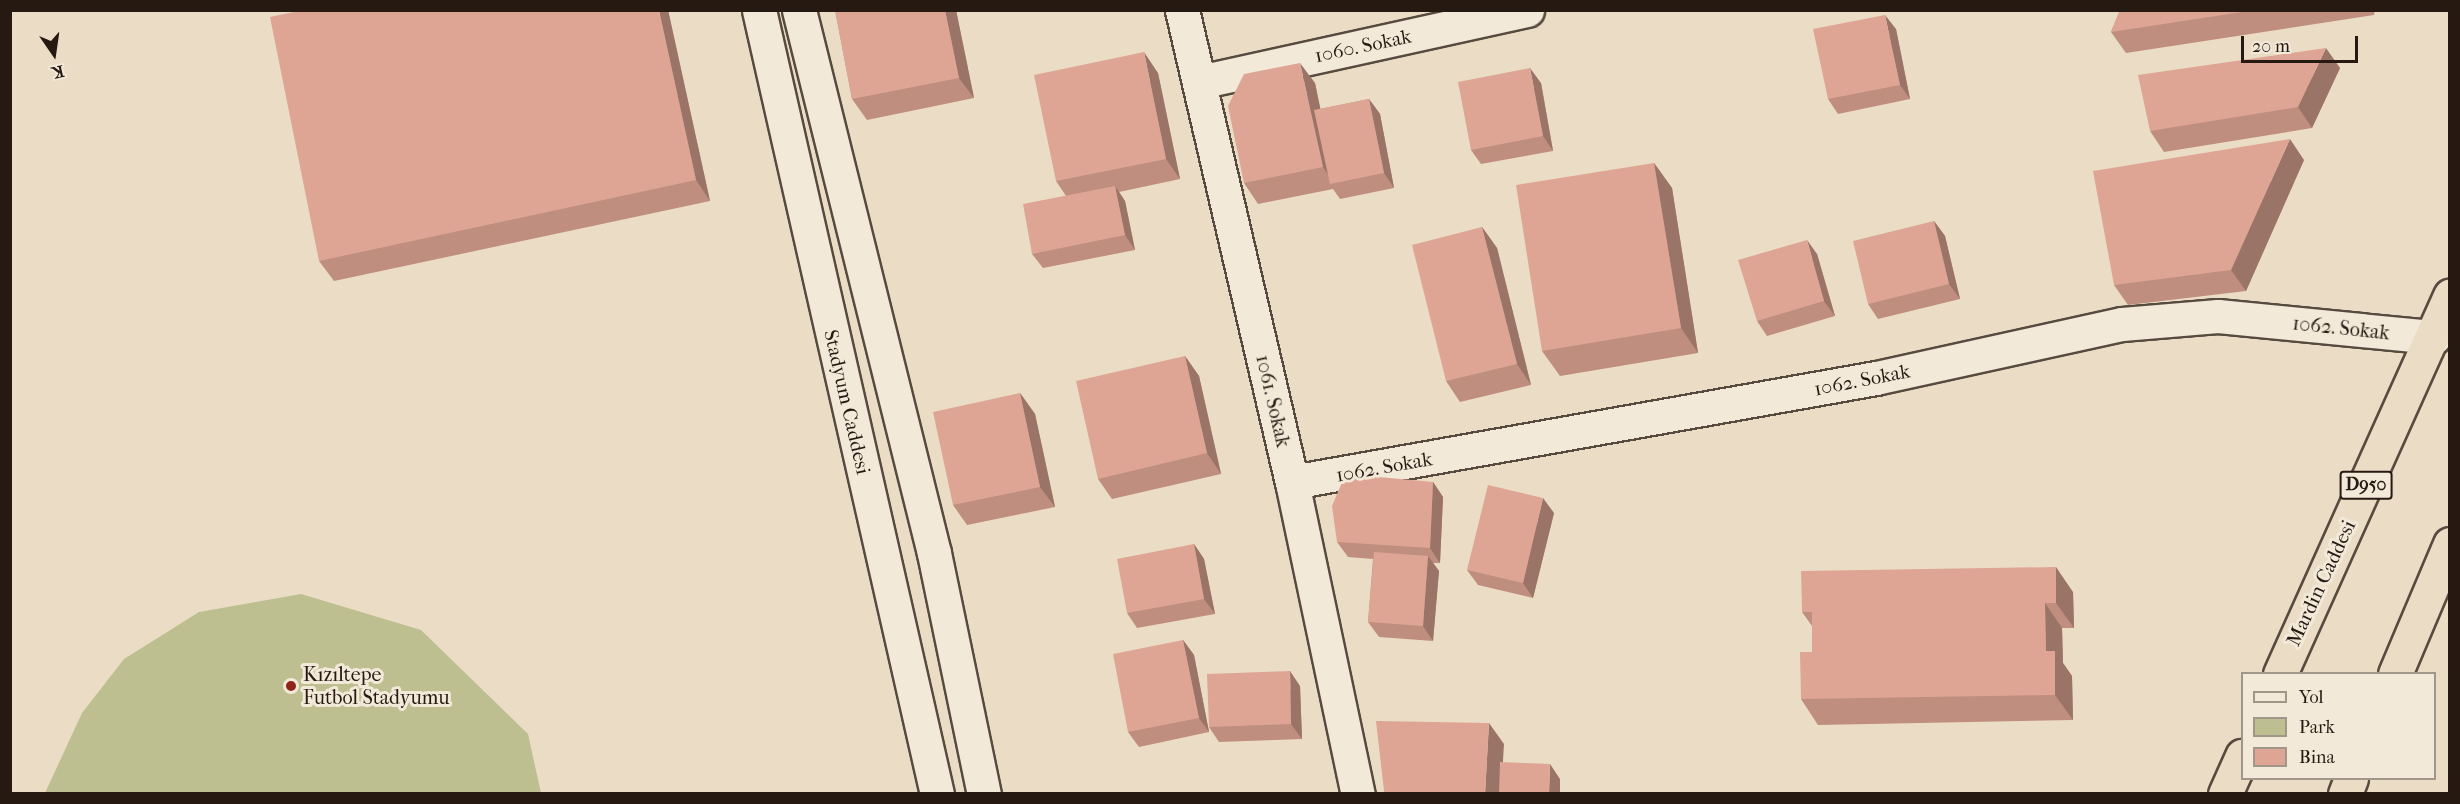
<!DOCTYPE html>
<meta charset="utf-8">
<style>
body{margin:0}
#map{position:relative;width:2460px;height:804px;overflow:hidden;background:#ebddc5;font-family:"IM FELL French Canon",serif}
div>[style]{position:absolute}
.green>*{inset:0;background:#bdbf90}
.roads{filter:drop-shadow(2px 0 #574a3f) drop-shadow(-2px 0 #574a3f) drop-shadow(0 2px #574a3f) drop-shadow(0 -2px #574a3f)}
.minor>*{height:33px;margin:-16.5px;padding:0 16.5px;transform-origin:16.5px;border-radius:16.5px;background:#f2e9d9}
.tertiary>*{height:33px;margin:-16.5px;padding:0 16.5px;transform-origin:16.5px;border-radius:16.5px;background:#f2e9d9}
.trunk>*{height:33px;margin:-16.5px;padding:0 16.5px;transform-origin:16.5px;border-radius:16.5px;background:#ebddc5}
.wall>*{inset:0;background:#bf8e7f}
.shaded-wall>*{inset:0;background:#9b7468}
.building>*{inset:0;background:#dea594}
.dots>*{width:16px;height:16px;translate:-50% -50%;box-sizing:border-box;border:3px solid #f2e9d9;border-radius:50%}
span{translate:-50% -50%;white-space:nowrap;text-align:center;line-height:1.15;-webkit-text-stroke:6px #f2e9d9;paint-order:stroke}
.shield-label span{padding:2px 4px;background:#f2e9d9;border:2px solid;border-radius:4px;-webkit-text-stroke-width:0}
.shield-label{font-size:18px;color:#261912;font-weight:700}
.street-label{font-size:20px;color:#261912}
.poi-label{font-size:20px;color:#261912}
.left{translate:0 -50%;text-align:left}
.frame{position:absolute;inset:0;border:12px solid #261912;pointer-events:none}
.legend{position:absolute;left:2241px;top:672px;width:195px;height:108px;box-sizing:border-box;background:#f2e9d9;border:2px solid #a09689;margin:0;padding:8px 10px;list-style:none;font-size:18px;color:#261912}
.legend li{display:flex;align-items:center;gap:12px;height:30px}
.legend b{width:30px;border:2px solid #a09689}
.north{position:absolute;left:24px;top:24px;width:60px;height:60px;-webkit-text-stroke:4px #f2e9d9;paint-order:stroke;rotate:167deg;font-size:16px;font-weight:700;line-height:24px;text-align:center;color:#261912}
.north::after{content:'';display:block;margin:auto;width:21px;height:27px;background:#261912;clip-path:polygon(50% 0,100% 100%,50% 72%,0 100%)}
.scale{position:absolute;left:2241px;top:36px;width:117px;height:27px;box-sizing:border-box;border:3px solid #261912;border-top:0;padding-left:8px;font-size:18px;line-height:21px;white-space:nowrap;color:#261912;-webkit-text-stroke:4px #f2e9d9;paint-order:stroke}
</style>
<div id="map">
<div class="green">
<div style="clip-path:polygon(301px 594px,421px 630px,528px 734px,541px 793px,45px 793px,82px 713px,124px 659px,199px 612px)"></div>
</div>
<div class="roads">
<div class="minor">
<div style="left:1182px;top:10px;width:485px;rotate:76.9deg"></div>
<div style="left:1292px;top:482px;width:319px;rotate:78.1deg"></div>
<div style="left:1199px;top:82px;width:336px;rotate:-12.4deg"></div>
<div style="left:1292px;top:482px;width:593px;rotate:-10.1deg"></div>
<div style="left:1876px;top:378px;width:252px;rotate:-12.4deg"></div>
<div style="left:2122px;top:324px;width:96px;rotate:-4.8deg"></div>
<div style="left:2218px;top:316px;width:217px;rotate:5.6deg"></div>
</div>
<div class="tertiary">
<div style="left:759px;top:10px;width:804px;rotate:77.21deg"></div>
<div style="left:799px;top:10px;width:560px;rotate:76.04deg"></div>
<div style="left:934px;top:553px;width:246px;rotate:78.3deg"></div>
</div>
<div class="trunk">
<div style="left:2280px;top:674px;width:415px;rotate:-65.8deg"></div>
<div style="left:2395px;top:674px;width:141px;rotate:-67.1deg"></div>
<div style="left:2225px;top:794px;width:42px;rotate:-65.9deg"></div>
<div style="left:2345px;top:794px;width:17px;rotate:-69deg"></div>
</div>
</div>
<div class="wall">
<div style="clip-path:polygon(668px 10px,710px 201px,334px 281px,319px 261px)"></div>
<div style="clip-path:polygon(835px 10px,956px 10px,974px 98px,867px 120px,852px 99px)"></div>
<div style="clip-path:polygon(2120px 10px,2375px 10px,2374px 15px,2126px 53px,2111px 32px)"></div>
<div style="clip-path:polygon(1896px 29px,1910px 99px,1838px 114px,1828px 99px)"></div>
<div style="clip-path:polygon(2340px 68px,2312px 128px,2164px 152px,2150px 131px)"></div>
<div style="clip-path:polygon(1158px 73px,1180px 179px,1119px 192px,1125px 201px,1135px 250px,1043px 268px,1032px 254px,1066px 196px,1056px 181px)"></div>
<div style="clip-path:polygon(1315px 83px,1320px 109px,1369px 99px,1380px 114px,1394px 188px,1340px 199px,1333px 189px,1258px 204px,1244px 183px)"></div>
<div style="clip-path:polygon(1541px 83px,1553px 151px,1481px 164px,1471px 150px)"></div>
<div style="clip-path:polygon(2304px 160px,2246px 291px,2128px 305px,2114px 285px)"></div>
<div style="clip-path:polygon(1654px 163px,1672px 188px,1698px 353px,1560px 376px,1542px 351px)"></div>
<div style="clip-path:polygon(1934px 221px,1945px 236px,1960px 299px,1878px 319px,1868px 304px)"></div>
<div style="clip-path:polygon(1482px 227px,1497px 248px,1531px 385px,1460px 402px,1446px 381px)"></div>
<div style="clip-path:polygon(1817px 254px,1835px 316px,1767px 336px,1757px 321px)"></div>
<div style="clip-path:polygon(1185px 356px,1199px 376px,1221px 474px,1112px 499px,1098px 479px)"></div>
<div style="clip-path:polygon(1020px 393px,1035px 414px,1055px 507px,967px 525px,953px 505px)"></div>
<div style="clip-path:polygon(1433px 482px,1443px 497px,1440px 563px,1433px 563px,1439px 571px,1433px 641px,1379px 637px,1368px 622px,1373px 559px,1348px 557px,1337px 542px)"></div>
<div style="clip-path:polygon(1554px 513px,1533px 598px,1478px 585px,1467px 570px)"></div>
<div style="clip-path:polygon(1194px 544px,1204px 559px,1215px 614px,1137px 628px,1127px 613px)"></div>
<div style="clip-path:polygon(2073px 592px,2074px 628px,2062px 628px,2063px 663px,2072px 676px,2073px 720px,1818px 725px,1801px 699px,1812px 652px,1812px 626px,1802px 612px)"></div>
<div style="clip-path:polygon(1183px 640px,1194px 655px,1209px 732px,1139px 747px,1128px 732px)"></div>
<div style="clip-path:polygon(1300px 686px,1302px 739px,1219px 742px,1209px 727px)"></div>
</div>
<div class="shaded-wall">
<div style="clip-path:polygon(659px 10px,668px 10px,710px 201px,696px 180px)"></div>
<div style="clip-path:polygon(945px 10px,956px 10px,974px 98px,959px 78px)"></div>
<div style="clip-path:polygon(1885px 15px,1896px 29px,1910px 99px,1900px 85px)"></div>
<div style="clip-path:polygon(2326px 48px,2340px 68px,2312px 128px,2298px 107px)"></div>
<div style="clip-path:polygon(1144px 52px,1158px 73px,1180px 179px,1166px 159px)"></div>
<div style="clip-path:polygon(1300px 63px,1315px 83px,1336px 183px,1334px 183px,1323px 167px)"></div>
<div style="clip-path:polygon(1530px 68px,1541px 83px,1553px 151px,1543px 136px)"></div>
<div style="clip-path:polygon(1369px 99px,1380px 114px,1394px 188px,1384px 173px)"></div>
<div style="clip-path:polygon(2290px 139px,2304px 160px,2246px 291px,2231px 270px)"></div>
<div style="clip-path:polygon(1654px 163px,1672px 188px,1698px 353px,1681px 328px)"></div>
<div style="clip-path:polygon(1115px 186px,1125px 201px,1135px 250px,1125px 235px)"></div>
<div style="clip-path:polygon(1934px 221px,1945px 236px,1960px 299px,1949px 284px)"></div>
<div style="clip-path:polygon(1482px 227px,1497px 248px,1531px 385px,1517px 364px)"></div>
<div style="clip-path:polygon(1807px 240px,1817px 254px,1835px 316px,1824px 301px)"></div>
<div style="clip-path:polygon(1185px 356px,1199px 376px,1221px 474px,1207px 453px)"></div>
<div style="clip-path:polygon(1020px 393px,1035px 414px,1055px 507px,1040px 487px)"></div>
<div style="clip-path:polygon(1433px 482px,1443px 497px,1440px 563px,1430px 548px)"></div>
<div style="clip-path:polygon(1543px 498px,1554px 513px,1533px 598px,1523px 583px)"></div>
<div style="clip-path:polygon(1194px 544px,1204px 559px,1215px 614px,1204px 599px)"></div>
<div style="clip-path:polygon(1428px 556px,1439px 571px,1433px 641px,1423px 626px)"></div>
<div style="clip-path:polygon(2056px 567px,2073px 592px,2074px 628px,2056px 603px)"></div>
<div style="clip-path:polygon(2045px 603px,2062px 628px,2063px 663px,2072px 676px,2073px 720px,2055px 695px,2046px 651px)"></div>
<div style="clip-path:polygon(1183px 640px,1194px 655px,1209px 732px,1199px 718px)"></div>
<div style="clip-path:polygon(1290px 671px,1300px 686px,1302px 739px,1291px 724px)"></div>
<div style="clip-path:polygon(1489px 723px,1504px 744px,1501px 794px,1485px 794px)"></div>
<div style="clip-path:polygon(1550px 764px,1560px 779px,1560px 794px,1549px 794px)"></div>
</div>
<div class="building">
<div style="clip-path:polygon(303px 10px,659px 10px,696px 180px,319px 261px,270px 17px)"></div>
<div style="clip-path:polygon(835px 10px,945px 10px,959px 78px,852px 99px)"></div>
<div style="clip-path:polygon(2120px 10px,2255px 10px,2111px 32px)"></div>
<div style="clip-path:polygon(1885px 15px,1900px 85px,1828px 99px,1813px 29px)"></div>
<div style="clip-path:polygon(2326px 48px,2298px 107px,2150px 131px,2138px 75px)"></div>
<div style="clip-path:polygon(1144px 52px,1166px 159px,1056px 181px,1034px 75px)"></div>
<div style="clip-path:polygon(1300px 63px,1323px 167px,1244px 183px,1228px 106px,1244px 74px)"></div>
<div style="clip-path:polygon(1530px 68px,1543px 136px,1471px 150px,1458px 82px)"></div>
<div style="clip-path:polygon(1369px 99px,1384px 173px,1330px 184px,1314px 110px)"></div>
<div style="clip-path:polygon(2290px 139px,2231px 270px,2114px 285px,2093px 171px)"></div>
<div style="clip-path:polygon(1654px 163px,1681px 328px,1542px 351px,1516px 185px)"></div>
<div style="clip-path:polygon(1115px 186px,1125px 235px,1032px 254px,1023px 204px)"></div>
<div style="clip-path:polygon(1934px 221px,1949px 284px,1868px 304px,1853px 241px)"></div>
<div style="clip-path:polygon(1482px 227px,1517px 364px,1446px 381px,1412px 245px)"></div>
<div style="clip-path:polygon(1807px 240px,1824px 301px,1757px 321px,1738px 260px)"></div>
<div style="clip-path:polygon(1185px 356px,1207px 453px,1098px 479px,1076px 381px)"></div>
<div style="clip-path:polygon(1020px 393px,1040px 487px,953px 505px,933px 412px)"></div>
<div style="clip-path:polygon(1357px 475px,1433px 482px,1430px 548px,1337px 542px,1332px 506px,1343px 480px)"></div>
<div style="clip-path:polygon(1488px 485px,1543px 498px,1523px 583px,1467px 570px)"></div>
<div style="clip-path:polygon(1194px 544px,1204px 599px,1127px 613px,1117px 559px)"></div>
<div style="clip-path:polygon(1374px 552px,1428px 556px,1423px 626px,1368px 622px)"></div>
<div style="clip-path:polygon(2056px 567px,2056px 603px,2045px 603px,2046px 651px,2055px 651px,2055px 695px,1801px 699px,1800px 652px,1812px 652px,1812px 612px,1802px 612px,1801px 571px)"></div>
<div style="clip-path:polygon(1183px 640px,1199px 718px,1128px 732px,1113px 654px)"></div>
<div style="clip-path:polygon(1290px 671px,1291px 724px,1209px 727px,1207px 674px)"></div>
<div style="clip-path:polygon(1376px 721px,1489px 723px,1485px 794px,1385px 794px,1384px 791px)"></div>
<div style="clip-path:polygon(1500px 762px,1550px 764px,1549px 794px,1499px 794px)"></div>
</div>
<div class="dots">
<div style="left:291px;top:686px;background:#8f2418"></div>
</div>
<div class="shield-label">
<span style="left:2366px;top:485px">D950</span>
</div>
<div class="street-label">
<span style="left:1363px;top:46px;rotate:-12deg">1060. Sokak</span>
<span style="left:2341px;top:328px;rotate:6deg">1062. Sokak</span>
<span style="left:1862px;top:380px;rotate:-11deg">1062. Sokak</span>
<span style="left:1273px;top:401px;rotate:77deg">1061. Sokak</span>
<span style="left:847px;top:402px;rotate:77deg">Stadyum Caddesi</span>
<span style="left:1384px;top:467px;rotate:-10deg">1062. Sokak</span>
<span style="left:2321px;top:583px;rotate:-65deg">Mardin Caddesi</span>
</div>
<div class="poi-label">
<span class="left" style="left:303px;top:686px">Kızıltepe<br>Futbol Stadyumu</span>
</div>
<div class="frame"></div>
<ul class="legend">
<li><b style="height:8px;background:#f2e9d9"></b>Yol</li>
<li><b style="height:16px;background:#bdbf90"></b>Park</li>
<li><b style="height:16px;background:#dea594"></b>Bina</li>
</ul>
<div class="north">K</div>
<div class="scale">20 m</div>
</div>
